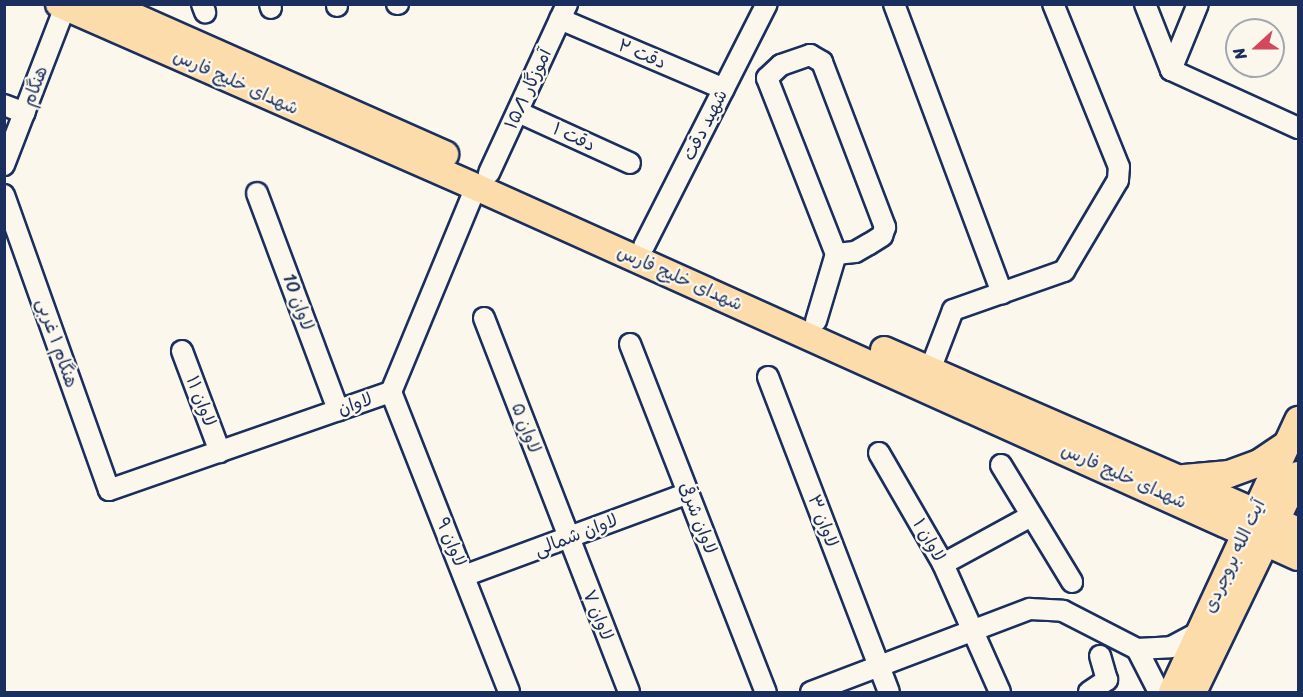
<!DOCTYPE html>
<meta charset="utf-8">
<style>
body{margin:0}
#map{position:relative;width:1303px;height:697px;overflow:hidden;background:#fbf7ec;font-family:Sriracha,"Playpen Sans Arabic",sans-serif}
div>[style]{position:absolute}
.roads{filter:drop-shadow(2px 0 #1b2f5e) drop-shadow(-2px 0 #1b2f5e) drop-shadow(0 2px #1b2f5e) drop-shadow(0 -2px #1b2f5e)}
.minor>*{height:20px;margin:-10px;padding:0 10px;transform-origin:10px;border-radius:10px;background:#fbf7ec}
.major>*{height:26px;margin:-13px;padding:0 13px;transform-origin:13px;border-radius:13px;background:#fddcac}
span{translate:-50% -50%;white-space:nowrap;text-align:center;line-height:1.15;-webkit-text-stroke:4.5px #fbf7ec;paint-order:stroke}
.street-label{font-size:18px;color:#1b2f5e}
.frame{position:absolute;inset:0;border:6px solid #1b2f5e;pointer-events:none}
.north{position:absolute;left:1225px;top:18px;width:60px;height:60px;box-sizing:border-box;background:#fbf7ec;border:2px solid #a1a7b3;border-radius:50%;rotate:249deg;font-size:16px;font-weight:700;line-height:24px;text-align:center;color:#1b2f5e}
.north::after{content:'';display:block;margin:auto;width:21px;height:27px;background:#d1495b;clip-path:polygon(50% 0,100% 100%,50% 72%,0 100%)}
</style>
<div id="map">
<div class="roads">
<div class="minor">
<div style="left:202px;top:4px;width:9px;rotate:69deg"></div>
<div style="left:270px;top:4px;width:4px;rotate:76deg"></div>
<div style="left:337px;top:4px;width:2px;rotate:90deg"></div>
<div style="left:397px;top:4px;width:1px"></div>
<div style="left:894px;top:4px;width:309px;rotate:69.5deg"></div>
<div style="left:1145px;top:4px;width:71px;rotate:68.5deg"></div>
<div style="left:1171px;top:70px;width:140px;rotate:24.5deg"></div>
<div style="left:560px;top:19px;width:178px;rotate:23.1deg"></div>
<div style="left:1171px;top:70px;width:71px;rotate:-67.8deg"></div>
<div style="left:4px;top:105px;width:22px;rotate:21deg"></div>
<div style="left:518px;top:112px;width:123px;rotate:24.5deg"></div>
<div style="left:4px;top:165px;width:169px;rotate:-68.9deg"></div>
<div style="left:489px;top:173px;width:186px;rotate:-65.2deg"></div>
<div style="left:257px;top:193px;width:232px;rotate:69.5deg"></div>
<div style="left:4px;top:195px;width:313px;rotate:70.4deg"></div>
<div style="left:109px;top:490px;width:299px;rotate:-19.2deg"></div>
<div style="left:391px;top:392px;width:222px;rotate:-67.5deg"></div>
<div style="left:644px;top:246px;width:271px;rotate:-63.1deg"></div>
<div style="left:484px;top:318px;width:401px;rotate:68.8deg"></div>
<div style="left:816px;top:321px;width:70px;rotate:-73.4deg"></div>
<div style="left:836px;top:254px;width:189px;rotate:-111.4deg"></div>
<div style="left:767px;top:78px;width:19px;rotate:-43deg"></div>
<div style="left:781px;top:65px;width:31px;rotate:-19deg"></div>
<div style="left:810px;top:55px;width:14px;rotate:30deg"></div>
<div style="left:822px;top:62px;width:177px;rotate:69.1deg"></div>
<div style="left:885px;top:227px;width:9px;rotate:108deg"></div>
<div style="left:882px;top:236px;width:15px;rotate:148deg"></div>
<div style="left:869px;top:244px;width:16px;rotate:150deg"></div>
<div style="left:855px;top:252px;width:19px;rotate:174deg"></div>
<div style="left:630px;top:344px;width:374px;rotate:68.7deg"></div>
<div style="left:182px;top:351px;width:108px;rotate:69.4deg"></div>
<div style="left:930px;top:370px;width:64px;rotate:-69deg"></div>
<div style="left:953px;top:310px;width:118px;rotate:-19.4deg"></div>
<div style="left:1064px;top:271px;width:106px;rotate:-59.3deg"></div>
<div style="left:1118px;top:180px;width:13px;rotate:-86deg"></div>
<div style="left:1119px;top:167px;width:176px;rotate:-112deg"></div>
<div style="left:768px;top:377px;width:337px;rotate:69deg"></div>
<div style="left:391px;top:392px;width:322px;rotate:68.5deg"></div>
<div style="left:879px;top:453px;width:128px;rotate:60deg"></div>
<div style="left:943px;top:564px;width:140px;rotate:66deg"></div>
<div style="left:1001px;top:465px;width:137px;rotate:58.7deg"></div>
<div style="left:943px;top:564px;width:100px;rotate:-28.6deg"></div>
<div style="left:464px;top:576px;width:239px;rotate:-20.3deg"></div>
<div style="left:1137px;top:649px;width:48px;rotate:62.9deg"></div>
<div style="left:811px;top:692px;width:234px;rotate:-20.8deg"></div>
<div style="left:1030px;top:609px;width:33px;rotate:3deg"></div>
<div style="left:1063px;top:611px;width:83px;rotate:27.2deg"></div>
<div style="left:1137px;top:649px;width:34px;rotate:-3deg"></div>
<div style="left:1171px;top:647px;width:32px;rotate:-28deg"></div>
<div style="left:1089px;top:692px;width:22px;rotate:-34deg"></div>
<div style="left:1107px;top:680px;width:25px;rotate:-106deg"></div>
</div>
<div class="major">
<div style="left:59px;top:4px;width:455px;rotate:23.7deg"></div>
<div style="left:476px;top:187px;width:901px;rotate:24.23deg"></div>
<div style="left:106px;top:4px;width:371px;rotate:23.9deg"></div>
<div style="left:884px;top:350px;width:452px;rotate:23.6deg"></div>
<div style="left:1184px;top:478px;width:45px;rotate:-5.1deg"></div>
<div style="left:1229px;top:474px;width:32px;rotate:-20deg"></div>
<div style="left:1259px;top:463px;width:30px;rotate:-34deg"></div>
<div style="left:1172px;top:692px;width:300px;rotate:-65.1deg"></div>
<div style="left:1193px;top:692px;width:241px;rotate:-64.2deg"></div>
</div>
</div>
<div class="street-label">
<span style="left:642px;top:54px;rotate:23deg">دقت ۲</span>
<span style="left:236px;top:82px;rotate:24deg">شهدای خلیج فارس</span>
<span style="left:35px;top:86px;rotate:-69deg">هنگام</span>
<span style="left:528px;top:89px;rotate:-65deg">آموزگار ۱۵/۱</span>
<span style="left:705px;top:125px;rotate:-63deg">شهید دقت</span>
<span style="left:574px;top:137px;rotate:25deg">دقت ۱</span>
<span style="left:680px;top:278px;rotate:24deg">شهدای خلیج فارس</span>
<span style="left:298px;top:302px;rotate:70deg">لاوان 10</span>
<span style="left:57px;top:343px;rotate:71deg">هنگام ۱ غربی</span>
<span style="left:201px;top:401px;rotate:69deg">لاوان ۱۱</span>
<span style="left:355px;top:404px;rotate:-19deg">لاوان</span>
<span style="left:526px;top:428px;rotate:69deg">لاوان ۵</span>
<span style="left:1124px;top:476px;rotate:24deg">شهدای خلیج فارس</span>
<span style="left:698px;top:518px;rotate:69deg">لاوان شرقی</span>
<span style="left:823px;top:521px;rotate:69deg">لاوان ۳</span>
<span style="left:576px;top:535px;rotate:-21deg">لاوان شمالی</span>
<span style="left:929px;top:540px;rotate:60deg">لاوان ۱</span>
<span style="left:451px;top:542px;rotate:68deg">لاوان ۹</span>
<span style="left:1234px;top:556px;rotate:-65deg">آیت الله بروجردی</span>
<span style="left:598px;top:615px;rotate:68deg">لاوان ۷</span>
</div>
<div class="frame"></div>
<div class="north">N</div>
</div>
